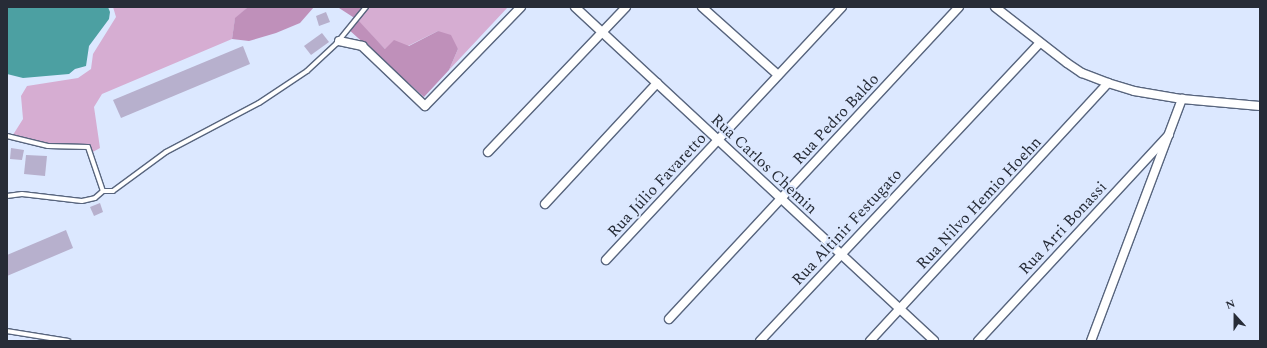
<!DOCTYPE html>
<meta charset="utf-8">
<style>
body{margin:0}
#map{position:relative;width:1267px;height:348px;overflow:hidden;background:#dce8ff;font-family:Spectral,serif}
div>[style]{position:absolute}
.green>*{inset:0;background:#d6add2}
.forest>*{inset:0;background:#bf90ba}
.water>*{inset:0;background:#4ca0a2}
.building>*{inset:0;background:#b7b0cd}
.roads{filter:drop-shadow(1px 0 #58657e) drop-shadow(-1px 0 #58657e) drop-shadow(0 1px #58657e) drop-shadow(0 -1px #58657e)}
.service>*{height:4px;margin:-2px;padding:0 2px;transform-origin:2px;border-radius:2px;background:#fff}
.minor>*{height:8px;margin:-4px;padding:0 4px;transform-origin:4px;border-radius:4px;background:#fff}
span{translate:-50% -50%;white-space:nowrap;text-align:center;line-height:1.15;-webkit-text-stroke:4px #dce8ff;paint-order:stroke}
.street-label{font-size:16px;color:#272c37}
.frame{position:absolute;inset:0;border:8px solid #272c37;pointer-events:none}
.north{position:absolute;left:1215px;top:296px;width:40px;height:40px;-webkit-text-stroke:3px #dce8ff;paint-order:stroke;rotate:339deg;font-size:11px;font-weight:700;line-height:16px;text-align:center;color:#272c37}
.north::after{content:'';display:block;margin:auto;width:14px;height:18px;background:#272c37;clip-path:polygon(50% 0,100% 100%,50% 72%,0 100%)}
</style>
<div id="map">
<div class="green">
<div style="clip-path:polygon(113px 7px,248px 7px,235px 19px,232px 39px,102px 94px,94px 107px,100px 148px,91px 153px,88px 147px,48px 146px,11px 138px,23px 119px,21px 96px,27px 86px,78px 78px,91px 69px,93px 54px,116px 17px)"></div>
<div style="clip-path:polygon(366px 7px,508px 7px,449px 70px,458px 49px,438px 31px,408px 46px,385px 49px,356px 19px)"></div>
</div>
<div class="forest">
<div style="clip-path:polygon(248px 7px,314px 7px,300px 23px,276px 33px,249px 41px,232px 39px,235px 18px)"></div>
<div style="clip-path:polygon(324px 7px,366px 7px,357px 19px,385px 49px,394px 40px,409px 46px,438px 31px,451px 35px,458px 49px,449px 70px,424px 97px,348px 29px,356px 19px,339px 8px)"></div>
</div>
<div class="water">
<div style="clip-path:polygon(7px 7px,108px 7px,110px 12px,109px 19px,89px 46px,86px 66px,75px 69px,69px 74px,23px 78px,7px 74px)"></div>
</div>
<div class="building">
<div style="clip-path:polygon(326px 12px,330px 22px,319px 26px,316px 16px)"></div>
<div style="clip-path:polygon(322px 33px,329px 42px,311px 55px,304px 46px)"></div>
<div style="clip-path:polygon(243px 46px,250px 64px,121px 118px,113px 100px)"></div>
<div style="clip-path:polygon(11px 148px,24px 150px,22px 160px,10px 159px)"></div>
<div style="clip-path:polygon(26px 155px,47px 156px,45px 176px,24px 174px)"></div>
<div style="clip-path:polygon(100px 203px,103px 212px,94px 216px,90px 207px)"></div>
<div style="clip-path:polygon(66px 230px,73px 248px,7px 276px,7px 255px)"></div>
</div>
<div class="roads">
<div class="service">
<div style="left:7px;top:136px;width:42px;rotate:13.7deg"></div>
<div style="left:48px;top:146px;width:40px;rotate:1.4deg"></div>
<div style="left:88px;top:147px;width:46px;rotate:71.2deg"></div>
<div style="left:7px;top:196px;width:15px;rotate:-8deg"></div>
<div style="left:22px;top:194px;width:60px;rotate:6.7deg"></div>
<div style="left:82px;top:201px;width:13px;rotate:-13deg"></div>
<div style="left:95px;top:198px;width:11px;rotate:-41deg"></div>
<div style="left:103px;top:191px;width:10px"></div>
<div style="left:113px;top:191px;width:66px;rotate:-36.3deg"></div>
<div style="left:166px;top:152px;width:105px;rotate:-27.8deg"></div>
<div style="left:259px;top:103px;width:58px;rotate:-33.7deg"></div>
<div style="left:307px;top:71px;width:40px;rotate:-43deg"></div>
<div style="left:336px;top:44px;width:48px;rotate:-51deg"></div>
<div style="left:7px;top:331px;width:62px;rotate:9.3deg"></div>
</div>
<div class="minor">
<div style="left:575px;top:7px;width:490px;rotate:42.9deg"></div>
<div style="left:702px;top:7px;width:102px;rotate:41.8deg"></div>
<div style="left:995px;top:7px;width:91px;rotate:37.9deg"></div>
<div style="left:1067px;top:63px;width:18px;rotate:34deg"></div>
<div style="left:1082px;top:73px;width:28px;rotate:21deg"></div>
<div style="left:1108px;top:83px;width:27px;rotate:17deg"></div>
<div style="left:1134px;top:91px;width:49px;rotate:9.5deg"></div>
<div style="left:1182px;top:99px;width:78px;rotate:5.1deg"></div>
<div style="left:339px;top:41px;width:24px;rotate:12deg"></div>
<div style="left:362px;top:46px;width:87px;rotate:43.6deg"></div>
<div style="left:425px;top:106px;width:138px;rotate:-45.9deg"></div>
<div style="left:488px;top:152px;width:200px;rotate:-46.4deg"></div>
<div style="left:545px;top:204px;width:165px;rotate:-47.2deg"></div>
<div style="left:606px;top:260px;width:346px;rotate:-47deg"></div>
<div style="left:669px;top:319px;width:426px;rotate:-47.1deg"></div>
<div style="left:760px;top:341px;width:409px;rotate:-46.8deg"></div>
<div style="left:870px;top:341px;width:351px;rotate:-47.3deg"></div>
<div style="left:978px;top:341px;width:281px;rotate:-47.2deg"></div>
<div style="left:1091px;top:341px;width:259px;rotate:-69.4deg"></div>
</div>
</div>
<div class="street-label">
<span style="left:836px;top:119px;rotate:-47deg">Rua Pedro Baldo</span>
<span style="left:764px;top:164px;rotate:43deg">Rua Carlos Chemin</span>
<span style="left:657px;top:185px;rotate:-47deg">Rua Júlio Favaretto</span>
<span style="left:979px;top:203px;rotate:-47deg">Rua Nilvo Hemio Hoehn</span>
<span style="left:847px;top:227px;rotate:-47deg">Rua Altinir Festugato</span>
<span style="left:1063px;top:228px;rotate:-47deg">Rua Arri Bonassi</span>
</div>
<div class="frame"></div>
<div class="north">N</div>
</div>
